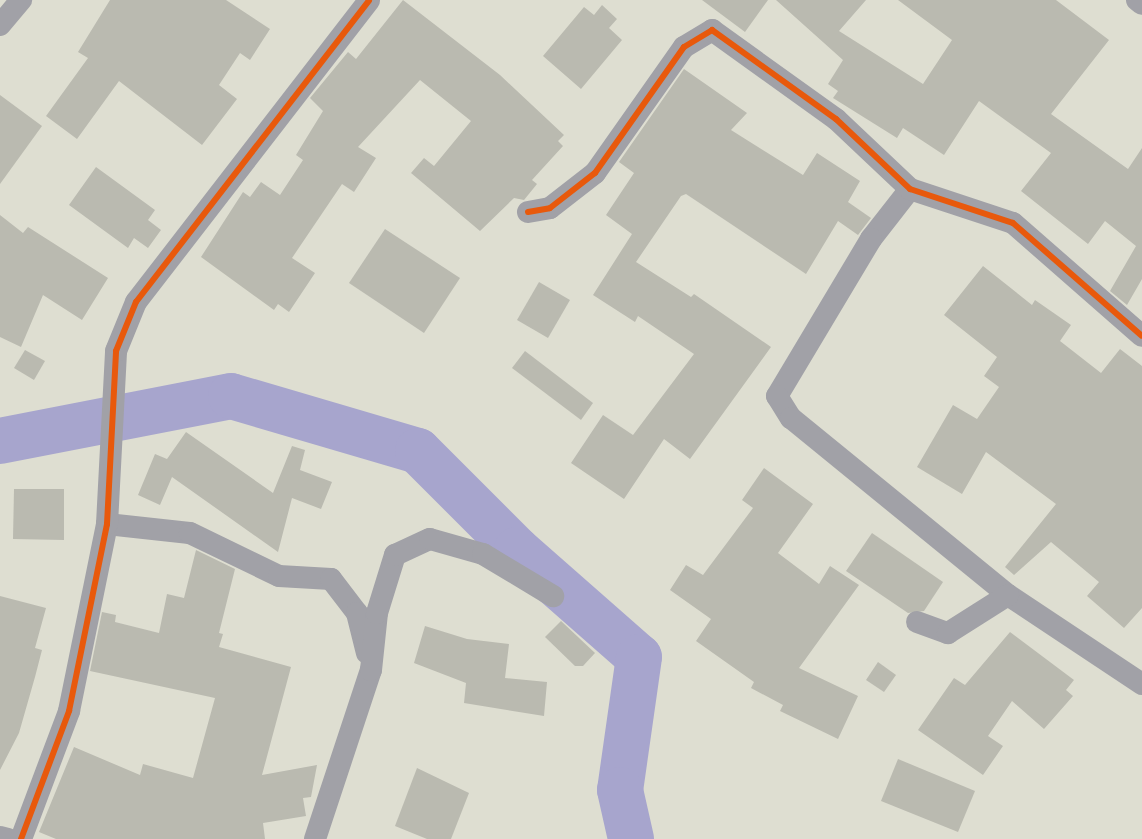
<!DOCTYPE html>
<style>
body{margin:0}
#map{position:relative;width:1142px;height:839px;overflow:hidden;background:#deded1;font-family:"DejaVu Sans",sans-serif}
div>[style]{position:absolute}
.river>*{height:46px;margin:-23px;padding:0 23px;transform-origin:23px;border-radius:23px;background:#a7a5cd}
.building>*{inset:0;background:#babab0}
.minor>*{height:22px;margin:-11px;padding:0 11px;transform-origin:11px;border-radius:11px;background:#a1a1a7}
.cycleway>*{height:6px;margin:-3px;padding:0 3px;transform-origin:3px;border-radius:3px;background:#e8590c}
span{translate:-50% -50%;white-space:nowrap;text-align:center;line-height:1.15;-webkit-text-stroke:4.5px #fff;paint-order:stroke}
</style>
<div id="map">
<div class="river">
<div style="left:0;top:441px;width:235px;rotate:-11deg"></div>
<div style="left:231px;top:396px;width:195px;rotate:16.4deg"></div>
<div style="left:418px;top:451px;width:140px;rotate:45deg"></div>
<div style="left:517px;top:550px;width:162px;rotate:41.3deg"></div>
<div style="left:639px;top:657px;width:134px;rotate:98.1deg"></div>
<div style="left:620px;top:790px;width:50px;rotate:77.3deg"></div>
</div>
<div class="building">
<div style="clip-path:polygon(110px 0,226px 0,270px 29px,250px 60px,240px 53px,219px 85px,237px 99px,202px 145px,119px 81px,77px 139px,46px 116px,88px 58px,78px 52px)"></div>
<div style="clip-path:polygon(403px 0,500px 75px,564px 135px,558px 141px,563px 146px,532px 180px,537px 184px,524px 200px,514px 198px,480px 231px,411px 173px,424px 158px,434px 166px,471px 121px,420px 80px,358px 147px,376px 158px,354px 192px,342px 184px,292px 258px,315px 273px,289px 312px,278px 304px,274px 310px,201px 257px,243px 192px,250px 197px,261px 182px,280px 195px,303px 160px,296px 155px,323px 111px,310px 98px,348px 52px,356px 59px)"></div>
<div style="clip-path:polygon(702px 0,768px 0,745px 32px)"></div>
<div style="clip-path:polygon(776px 0,866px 0,839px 31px,923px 84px,952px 40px,898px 0,1056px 0,1109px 40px,1051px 114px,1128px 169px,1142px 148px,1142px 279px,1127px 305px,1110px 291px,1136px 246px,1105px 221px,1088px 244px,1021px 191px,1051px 153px,979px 101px,944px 155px,903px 128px,897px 138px,833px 98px,838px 91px,828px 84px,843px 60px)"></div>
<div style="clip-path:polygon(602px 5px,617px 19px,609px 28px,622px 40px,581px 89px,543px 56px,584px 7px,594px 15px)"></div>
<div style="clip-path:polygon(684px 69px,747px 113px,731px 130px,803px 175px,817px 153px,860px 181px,848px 202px,871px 218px,858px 235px,838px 221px,806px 274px,686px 194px,681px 196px,636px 262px,691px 297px,694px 294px,771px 347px,690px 459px,664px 439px,624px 499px,571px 463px,603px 415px,633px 435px,694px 354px,638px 316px,635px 322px,593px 295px,632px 234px,606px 215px,634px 173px,619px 162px)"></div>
<div style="clip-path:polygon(0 95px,42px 126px,0 184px)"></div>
<div style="clip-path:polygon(96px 167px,155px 210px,148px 220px,161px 230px,148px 248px,134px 238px,128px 248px,69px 205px)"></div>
<div style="clip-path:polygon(0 215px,23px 233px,28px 227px,108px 278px,82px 320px,43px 295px,21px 347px,0 337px)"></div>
<div style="clip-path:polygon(385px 229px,460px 278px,424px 333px,349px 283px)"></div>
<div style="clip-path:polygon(983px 266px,1032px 305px,1035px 300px,1071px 325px,1060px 341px,1101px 373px,1120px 349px,1142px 366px,1142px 608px,1124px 628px,1087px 596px,1099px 582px,1051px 542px,1014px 575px,1005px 567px,1056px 504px,986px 452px,962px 494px,917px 467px,953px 405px,977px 419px,999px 387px,984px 376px,997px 357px,944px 315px)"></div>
<div style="clip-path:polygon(539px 282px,570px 300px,548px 338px,517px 320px)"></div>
<div style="clip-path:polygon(25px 350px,45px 361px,34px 380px,14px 368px)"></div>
<div style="clip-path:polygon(525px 351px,593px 403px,581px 420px,512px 368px)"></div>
<div style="clip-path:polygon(186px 432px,273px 493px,292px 446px,305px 450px,300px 470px,332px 482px,321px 509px,292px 498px,278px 552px,172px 477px,160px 505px,138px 495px,155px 454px,167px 459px)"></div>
<div style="clip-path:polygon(764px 468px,813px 504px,778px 553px,819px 584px,830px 566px,859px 585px,799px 668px,858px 696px,838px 739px,780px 711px,783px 705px,751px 688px,754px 682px,696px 641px,711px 619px,670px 590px,686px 565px,703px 575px,753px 508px,742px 500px)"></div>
<div style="clip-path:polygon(14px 489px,64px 489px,64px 540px,13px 539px)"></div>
<div style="clip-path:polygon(872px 533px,943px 582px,924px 611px,908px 613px,846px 571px)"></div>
<div style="clip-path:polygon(196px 550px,235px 569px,219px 633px,223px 634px,219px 647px,291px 667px,262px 775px,317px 765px,311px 797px,303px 798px,306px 816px,263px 823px,265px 839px,56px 839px,39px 832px,74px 747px,140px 775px,143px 764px,193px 778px,215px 698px,90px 671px,102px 612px,116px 615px,115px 622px,159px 633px,167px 594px,184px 598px)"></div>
<div style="clip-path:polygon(0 596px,46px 608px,35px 648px,42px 650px,35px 677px,19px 733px,0 770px)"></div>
<div style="clip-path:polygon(561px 621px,595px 653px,583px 666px,575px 666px,545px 637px)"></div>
<div style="clip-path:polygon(425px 626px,467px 639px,509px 644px,505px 678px,547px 682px,544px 716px,464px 703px,466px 683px,414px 663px)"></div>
<div style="clip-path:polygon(1010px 632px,1074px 680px,1066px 690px,1073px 696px,1044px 729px,1012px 701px,988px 736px,1003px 746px,983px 775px,918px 730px,954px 678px,965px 685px)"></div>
<div style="clip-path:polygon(878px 662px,896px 675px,884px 692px,866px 680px)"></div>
<div style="clip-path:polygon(898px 759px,975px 791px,958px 832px,881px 801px)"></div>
<div style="clip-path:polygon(417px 768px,469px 793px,451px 839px,427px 839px,395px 826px)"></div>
</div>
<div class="minor">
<div style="left:1137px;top:0;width:6px;rotate:39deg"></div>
<div style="left:0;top:25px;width:33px;rotate:-50deg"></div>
<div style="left:910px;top:189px;width:63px;rotate:128deg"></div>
<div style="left:871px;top:239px;width:183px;rotate:120.9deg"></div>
<div style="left:777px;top:396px;width:26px;rotate:58deg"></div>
<div style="left:791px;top:418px;width:280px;rotate:39.2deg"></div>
<div style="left:1008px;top:595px;width:161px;rotate:33.6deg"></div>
<div style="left:528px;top:212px;width:22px;rotate:-10deg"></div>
<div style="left:550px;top:208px;width:57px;rotate:-37.9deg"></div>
<div style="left:595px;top:173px;width:154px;rotate:-54.8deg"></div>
<div style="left:684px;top:47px;width:33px;rotate:-31deg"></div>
<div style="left:712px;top:30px;width:153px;rotate:35.7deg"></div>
<div style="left:836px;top:119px;width:102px;rotate:43.4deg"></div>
<div style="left:910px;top:189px;width:108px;rotate:18.3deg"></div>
<div style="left:1013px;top:223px;width:171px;rotate:41.2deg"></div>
<div style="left:107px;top:524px;width:83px;rotate:6.2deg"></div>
<div style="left:190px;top:533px;width:99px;rotate:25.8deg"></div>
<div style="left:279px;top:576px;width:52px;rotate:3.3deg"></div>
<div style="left:331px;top:579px;width:43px;rotate:52.6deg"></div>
<div style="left:357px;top:613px;width:41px;rotate:76deg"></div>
<div style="left:917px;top:622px;width:33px;rotate:20deg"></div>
<div style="left:948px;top:633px;width:71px;rotate:-32.3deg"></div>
<div style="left:0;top:837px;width:8px;rotate:14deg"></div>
<div style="left:21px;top:839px;width:137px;rotate:-69.4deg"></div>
<div style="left:69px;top:711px;width:191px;rotate:-78.5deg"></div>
<div style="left:107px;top:524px;width:173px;rotate:-87deg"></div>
<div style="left:116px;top:351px;width:53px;rotate:-67.8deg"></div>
<div style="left:136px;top:302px;width:381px;rotate:-52.3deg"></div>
<div style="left:315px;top:839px;width:178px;rotate:-71.7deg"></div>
<div style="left:371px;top:670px;width:57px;rotate:-84deg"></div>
<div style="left:377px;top:613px;width:61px;rotate:-72.8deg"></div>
<div style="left:395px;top:555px;width:38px;rotate:-25deg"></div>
<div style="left:430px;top:539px;width:55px;rotate:15.8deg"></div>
<div style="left:483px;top:554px;width:82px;rotate:31deg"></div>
</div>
<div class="cycleway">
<div style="left:528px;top:212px;width:22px;rotate:-10deg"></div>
<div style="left:550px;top:208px;width:57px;rotate:-37.9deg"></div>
<div style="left:595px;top:173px;width:154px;rotate:-54.8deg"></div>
<div style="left:684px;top:47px;width:33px;rotate:-31deg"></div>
<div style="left:712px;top:30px;width:153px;rotate:35.7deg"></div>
<div style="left:836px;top:119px;width:102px;rotate:43.4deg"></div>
<div style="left:910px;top:189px;width:108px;rotate:18.3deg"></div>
<div style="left:1013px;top:223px;width:171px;rotate:41.2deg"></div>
<div style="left:21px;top:839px;width:137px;rotate:-69.4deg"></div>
<div style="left:69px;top:711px;width:191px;rotate:-78.5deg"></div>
<div style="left:107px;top:524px;width:173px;rotate:-87deg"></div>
<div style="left:116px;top:351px;width:53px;rotate:-67.8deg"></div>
<div style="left:136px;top:302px;width:381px;rotate:-52.3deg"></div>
</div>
</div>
